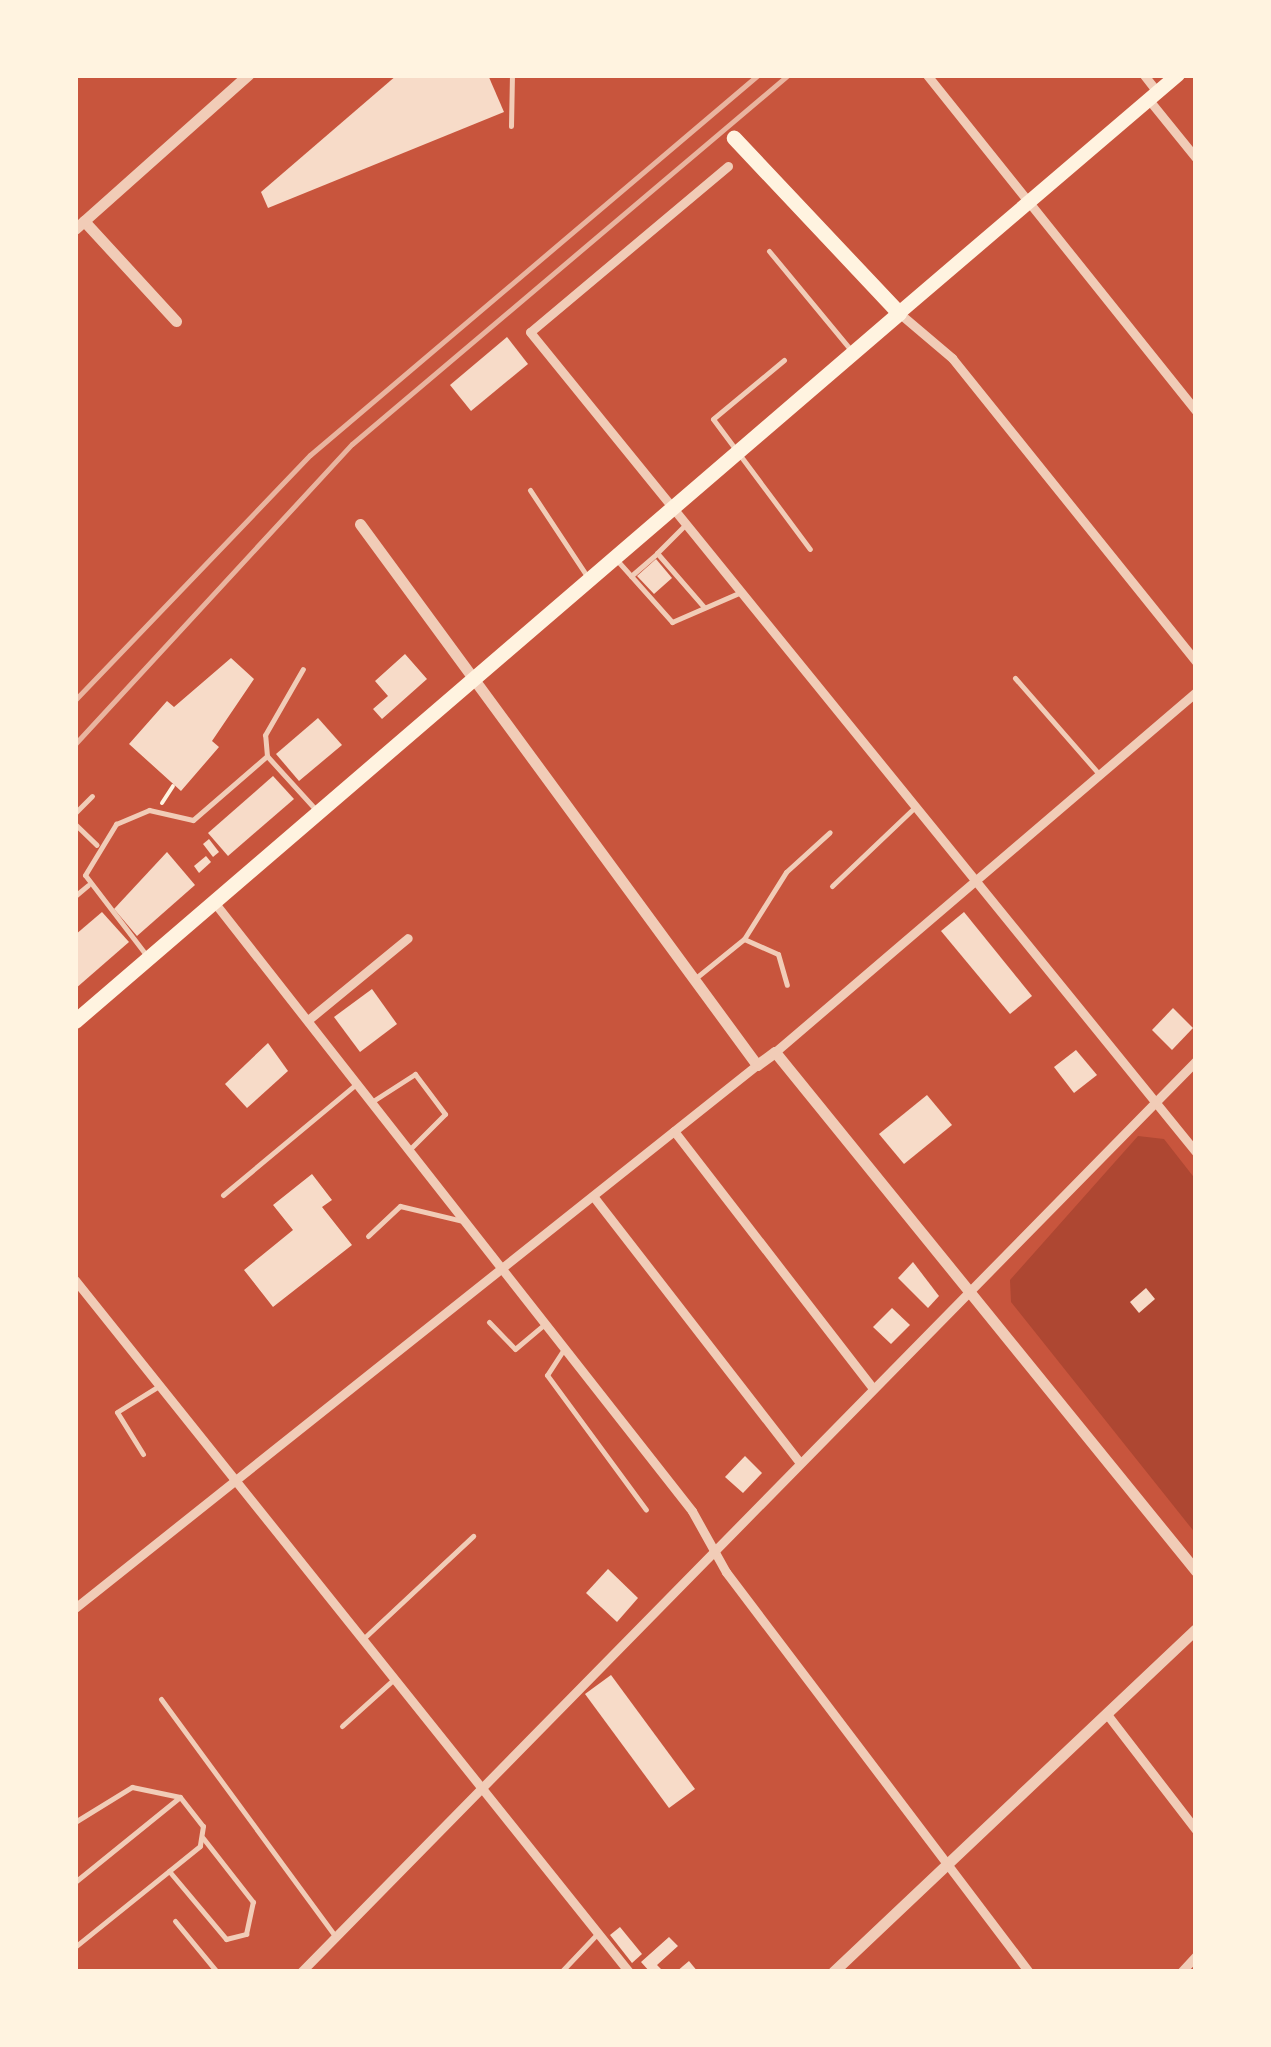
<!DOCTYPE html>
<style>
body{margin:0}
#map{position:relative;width:1271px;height:2047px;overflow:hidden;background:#c8553d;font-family:"Nunito Sans",sans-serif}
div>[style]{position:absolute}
.green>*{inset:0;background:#ae4732}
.building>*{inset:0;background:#f7dbc8}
.path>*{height:4px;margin:-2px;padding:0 2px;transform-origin:2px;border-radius:2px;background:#fff3e0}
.service>*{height:5px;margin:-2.5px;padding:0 2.5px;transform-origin:2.5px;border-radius:2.5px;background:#f1ccb7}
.minor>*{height:9px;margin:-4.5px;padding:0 4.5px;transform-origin:4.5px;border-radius:4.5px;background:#f1ccb7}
.tertiary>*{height:11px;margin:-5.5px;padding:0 5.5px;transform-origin:5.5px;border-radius:5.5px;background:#f1ccb7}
.secondary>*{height:14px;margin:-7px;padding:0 7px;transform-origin:7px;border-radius:7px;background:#fff3e0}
.primary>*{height:15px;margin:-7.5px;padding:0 7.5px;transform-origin:7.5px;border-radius:7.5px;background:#fff3e0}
.rail>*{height:5px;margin:-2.5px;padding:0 2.5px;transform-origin:2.5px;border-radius:2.5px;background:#e9b49f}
span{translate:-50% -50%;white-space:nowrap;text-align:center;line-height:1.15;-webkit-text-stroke:10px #fff3e0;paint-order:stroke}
.frame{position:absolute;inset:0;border:78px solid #fff3e0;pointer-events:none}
</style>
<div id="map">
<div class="green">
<div style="clip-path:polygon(1138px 1136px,1164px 1139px,1196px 1180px,1196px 1534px,1011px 1302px,1010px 1280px)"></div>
</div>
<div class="building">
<div style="clip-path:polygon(397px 75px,488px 75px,504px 112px,268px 208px,261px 192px)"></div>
<div style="clip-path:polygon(507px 337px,528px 364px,471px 411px,450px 385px)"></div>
<div style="clip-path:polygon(656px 559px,672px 578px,654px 594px,637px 576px)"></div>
<div style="clip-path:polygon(405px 654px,427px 679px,382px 719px,373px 709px,388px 696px,375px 681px)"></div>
<div style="clip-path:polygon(231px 658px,254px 679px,212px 741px,219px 747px,181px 791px,129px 744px,167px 701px,174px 707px)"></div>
<div style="clip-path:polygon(318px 718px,342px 745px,299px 781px,276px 754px)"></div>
<div style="clip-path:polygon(273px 776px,294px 799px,228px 856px,208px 833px)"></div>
<div style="clip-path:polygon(209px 839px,219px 852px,213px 857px,203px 844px)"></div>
<div style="clip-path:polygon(167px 852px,195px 885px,137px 936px,114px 909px)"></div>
<div style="clip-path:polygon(206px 856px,211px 862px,199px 873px,194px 866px)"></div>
<div style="clip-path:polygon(102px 912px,129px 942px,75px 989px,75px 935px)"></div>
<div style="clip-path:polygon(964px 912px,1032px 996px,1010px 1014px,941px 931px)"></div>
<div style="clip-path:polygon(372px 989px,397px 1024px,360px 1052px,334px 1017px)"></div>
<div style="clip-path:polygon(1173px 1008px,1193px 1028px,1172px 1050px,1152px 1030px)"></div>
<div style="clip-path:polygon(268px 1043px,288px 1071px,247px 1108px,225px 1084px)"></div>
<div style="clip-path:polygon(1076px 1050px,1097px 1075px,1074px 1093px,1054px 1067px)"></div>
<div style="clip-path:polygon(927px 1095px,952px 1125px,904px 1164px,879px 1134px)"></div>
<div style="clip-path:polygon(312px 1174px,332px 1200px,322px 1207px,352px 1245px,273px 1307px,244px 1270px,293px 1230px,273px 1205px)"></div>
<div style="clip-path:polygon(913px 1262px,939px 1296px,928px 1308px,898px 1278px)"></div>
<div style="clip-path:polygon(1146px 1288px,1155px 1299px,1139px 1313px,1130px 1302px)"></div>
<div style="clip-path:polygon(892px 1308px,910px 1325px,891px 1344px,873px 1327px)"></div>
<div style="clip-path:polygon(745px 1456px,762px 1473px,743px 1493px,725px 1477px)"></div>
<div style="clip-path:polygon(608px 1569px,638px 1598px,617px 1622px,586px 1593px)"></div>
<div style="clip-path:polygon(611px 1675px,695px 1789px,669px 1808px,585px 1694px)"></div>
<div style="clip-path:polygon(620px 1927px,642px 1954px,632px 1963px,610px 1935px)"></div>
<div style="clip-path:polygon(669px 1937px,678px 1946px,657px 1965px,664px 1972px,650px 1972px,641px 1962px)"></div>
<div style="clip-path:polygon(689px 1961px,698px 1972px,676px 1972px)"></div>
</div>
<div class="path">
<div style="left:162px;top:803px;width:20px;rotate:-57deg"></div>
</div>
<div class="service">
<div style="left:511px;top:126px;width:51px;rotate:-88.9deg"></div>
<div style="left:769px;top:251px;width:127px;rotate:50.4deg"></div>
<div style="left:784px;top:360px;width:92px;rotate:140.3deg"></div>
<div style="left:713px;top:419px;width:162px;rotate:53.3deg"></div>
<div style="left:530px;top:490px;width:103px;rotate:56.5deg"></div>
<div style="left:686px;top:524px;width:41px;rotate:135deg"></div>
<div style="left:657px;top:553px;width:72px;rotate:49deg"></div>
<div style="left:615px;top:558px;width:86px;rotate:48.3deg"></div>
<div style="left:672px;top:622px;width:75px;rotate:-23.5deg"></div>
<div style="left:631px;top:576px;width:35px;rotate:-41deg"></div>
<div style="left:1015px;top:678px;width:129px;rotate:48.8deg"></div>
<div style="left:267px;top:756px;width:21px;rotate:-95deg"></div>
<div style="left:265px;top:735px;width:76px;rotate:-60.1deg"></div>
<div style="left:75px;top:813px;width:24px;rotate:-45deg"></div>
<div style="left:75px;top:824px;width:30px;rotate:44deg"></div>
<div style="left:832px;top:886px;width:115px;rotate:-43.6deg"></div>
<div style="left:75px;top:896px;width:17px;rotate:-40deg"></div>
<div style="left:744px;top:939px;width:37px;rotate:24deg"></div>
<div style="left:778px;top:954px;width:32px;rotate:74deg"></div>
<div style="left:147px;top:956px;width:102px;rotate:-127.4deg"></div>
<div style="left:85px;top:875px;width:60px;rotate:-58.7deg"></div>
<div style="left:116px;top:824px;width:36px;rotate:-23deg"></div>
<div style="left:149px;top:810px;width:45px;rotate:12.8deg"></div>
<div style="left:193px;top:820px;width:98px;rotate:-40.9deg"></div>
<div style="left:267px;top:756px;width:74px;rotate:47.7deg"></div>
<div style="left:697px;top:977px;width:60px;rotate:-39deg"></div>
<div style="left:744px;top:939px;width:79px;rotate:-57.9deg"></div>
<div style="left:786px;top:872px;width:59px;rotate:-42.3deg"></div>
<div style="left:373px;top:1101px;width:50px;rotate:-32.7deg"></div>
<div style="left:415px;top:1074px;width:50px;rotate:53.1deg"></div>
<div style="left:445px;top:1114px;width:48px;rotate:135deg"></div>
<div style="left:223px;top:1195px;width:172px;rotate:-39.8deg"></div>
<div style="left:368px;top:1236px;width:44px;rotate:-43.2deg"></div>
<div style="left:400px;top:1206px;width:65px;rotate:13.4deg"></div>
<div style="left:489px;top:1322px;width:37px;rotate:46deg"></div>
<div style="left:515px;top:1349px;width:39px;rotate:-40deg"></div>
<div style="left:564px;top:1349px;width:31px;rotate:123deg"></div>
<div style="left:547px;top:1375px;width:167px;rotate:53.7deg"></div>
<div style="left:143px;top:1454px;width:49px;rotate:-121.8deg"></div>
<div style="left:117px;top:1412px;width:49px;rotate:-31.8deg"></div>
<div style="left:363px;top:1639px;width:151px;rotate:-43.1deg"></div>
<div style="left:161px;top:1699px;width:295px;rotate:53.7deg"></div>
<div style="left:342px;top:1726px;width:70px;rotate:-42.1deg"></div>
<div style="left:75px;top:1822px;width:67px;rotate:-31.6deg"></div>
<div style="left:132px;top:1787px;width:49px;rotate:11.8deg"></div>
<div style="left:169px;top:1871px;width:89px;rotate:50deg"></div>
<div style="left:226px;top:1939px;width:21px;rotate:-14deg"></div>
<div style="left:246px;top:1934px;width:33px;rotate:-78deg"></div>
<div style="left:253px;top:1902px;width:81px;rotate:-128deg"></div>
<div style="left:75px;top:1882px;width:135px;rotate:-39deg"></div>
<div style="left:180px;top:1797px;width:37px;rotate:52deg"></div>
<div style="left:203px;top:1826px;width:20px;rotate:99deg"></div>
<div style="left:200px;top:1846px;width:161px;rotate:141.1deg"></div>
<div style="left:175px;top:1921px;width:66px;rotate:50.5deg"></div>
<div style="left:561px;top:1972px;width:52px;rotate:-46.5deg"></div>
</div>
<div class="minor">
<div style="left:927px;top:75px;width:430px;rotate:51.3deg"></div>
<div style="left:1144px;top:75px;width:23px;rotate:52deg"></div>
<div style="left:1149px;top:100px;width:75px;rotate:51deg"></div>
<div style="left:728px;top:166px;width:258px;rotate:140deg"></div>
<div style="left:530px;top:332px;width:1056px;rotate:50.92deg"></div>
<div style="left:899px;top:313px;width:70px;rotate:40.3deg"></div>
<div style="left:952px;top:358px;width:390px;rotate:51.2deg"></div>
<div style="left:214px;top:902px;width:774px;rotate:51.87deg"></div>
<div style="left:692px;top:1511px;width:70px;rotate:60.9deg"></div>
<div style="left:726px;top:1572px;width:502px;rotate:52.86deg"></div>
<div style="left:308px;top:1020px;width:129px;rotate:-39.4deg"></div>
<div style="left:775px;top:1052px;width:554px;rotate:-40.53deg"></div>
<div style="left:674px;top:1131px;width:324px;rotate:52.3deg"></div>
<div style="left:593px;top:1196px;width:336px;rotate:52.2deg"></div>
<div style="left:75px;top:1280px;width:886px;rotate:51.32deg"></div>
<div style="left:75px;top:1608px;width:872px;rotate:-38.53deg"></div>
<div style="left:1106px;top:1713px;width:148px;rotate:52.4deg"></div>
<div style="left:301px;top:1972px;width:1277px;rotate:-45.51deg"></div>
<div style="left:1181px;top:1972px;width:22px;rotate:-47deg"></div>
</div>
<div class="tertiary">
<div style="left:84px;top:221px;width:136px;rotate:47.4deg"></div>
<div style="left:75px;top:229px;width:232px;rotate:-41.7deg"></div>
<div style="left:360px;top:524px;width:671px;rotate:53.73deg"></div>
<div style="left:757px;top:1065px;width:22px;rotate:-36deg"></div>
<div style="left:775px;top:1052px;width:668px;rotate:50.95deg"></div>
<div style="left:833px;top:1972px;width:499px;rotate:-43.4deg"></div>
</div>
<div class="secondary">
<div style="left:899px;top:313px;width:367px;rotate:-40.5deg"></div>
</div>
<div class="primary">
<div style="left:75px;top:1021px;width:1086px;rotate:-40.67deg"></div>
<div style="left:899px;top:313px;width:241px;rotate:-133.3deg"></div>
</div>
<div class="rail">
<div style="left:75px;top:700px;width:339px;rotate:-46.2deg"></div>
<div style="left:310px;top:455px;width:587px;rotate:-40.31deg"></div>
<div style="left:75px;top:744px;width:408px;rotate:-47.3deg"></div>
<div style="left:352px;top:444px;width:571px;rotate:-40.24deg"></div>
</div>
<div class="frame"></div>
</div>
